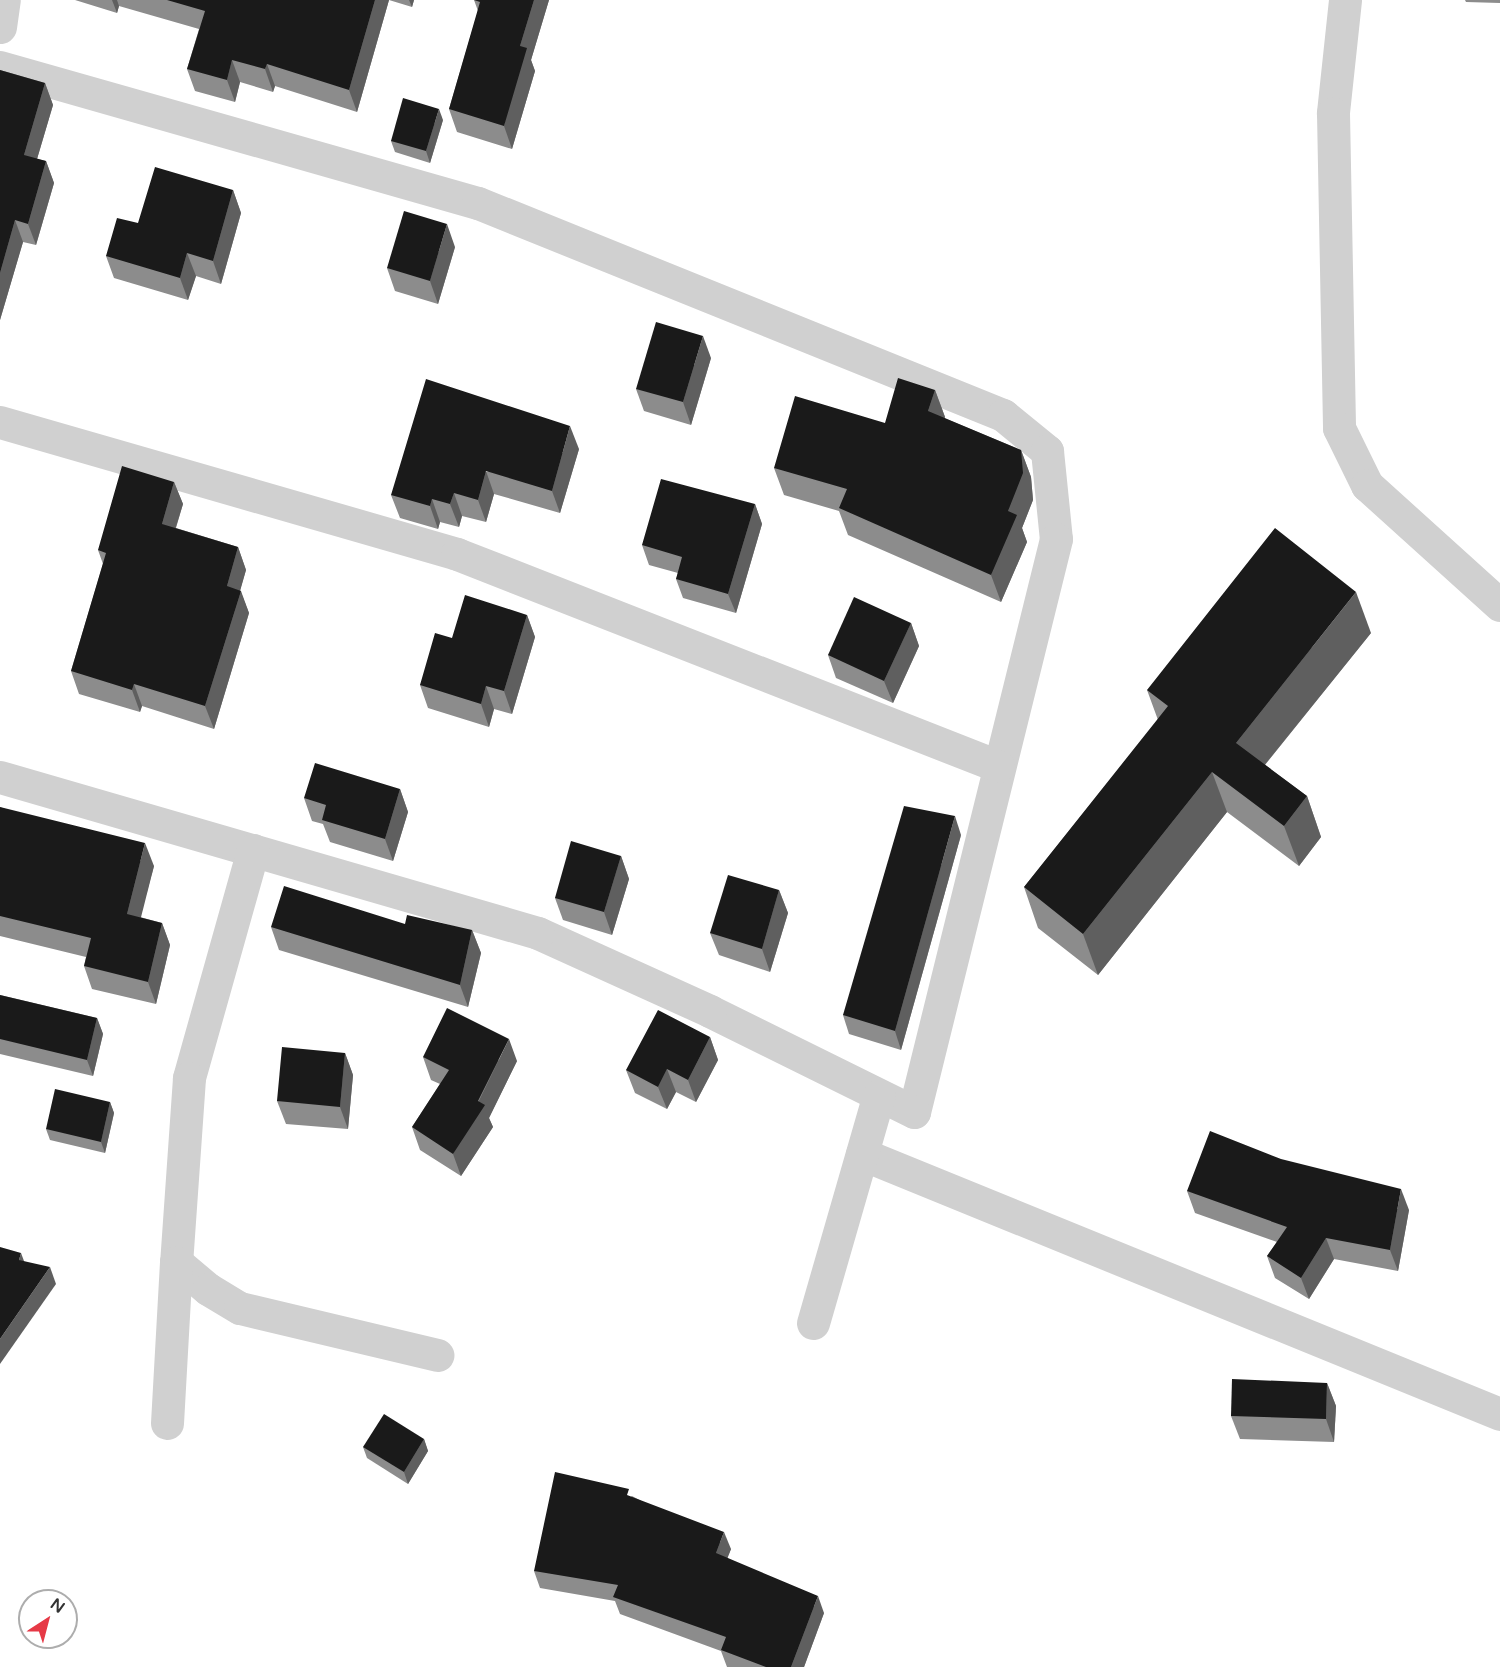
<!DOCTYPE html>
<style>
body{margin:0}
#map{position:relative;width:1500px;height:1667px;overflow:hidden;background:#fff;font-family:"Varela Round",sans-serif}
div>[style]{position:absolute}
.street>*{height:33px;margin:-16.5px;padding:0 16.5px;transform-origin:16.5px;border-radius:16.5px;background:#d0d0d0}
.wall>*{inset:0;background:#8c8c8c}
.shaded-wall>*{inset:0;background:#5f5f5f}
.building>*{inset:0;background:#1a1a1a}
span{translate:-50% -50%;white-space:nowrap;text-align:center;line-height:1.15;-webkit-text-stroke:6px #fff;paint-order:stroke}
.north{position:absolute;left:18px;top:1589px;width:60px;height:60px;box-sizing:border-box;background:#fff;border:2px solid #adadad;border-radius:50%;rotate:36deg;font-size:16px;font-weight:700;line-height:24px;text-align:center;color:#333}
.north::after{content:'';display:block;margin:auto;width:21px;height:27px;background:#e63946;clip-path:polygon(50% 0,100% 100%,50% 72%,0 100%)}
</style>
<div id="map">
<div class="street">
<div style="left:1345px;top:0;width:114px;rotate:96.1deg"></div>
<div style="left:1333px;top:113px;width:315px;rotate:88.9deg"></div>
<div style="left:1339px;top:428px;width:64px;rotate:63.8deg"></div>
<div style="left:1367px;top:485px;width:179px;rotate:42.1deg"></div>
<div style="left:0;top:27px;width:27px;rotate:-82deg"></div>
<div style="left:0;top:67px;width:497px;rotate:15.9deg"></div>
<div style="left:478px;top:203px;width:566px;rotate:21.99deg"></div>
<div style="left:1003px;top:415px;width:57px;rotate:39.3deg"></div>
<div style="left:1047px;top:451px;width:88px;rotate:84.2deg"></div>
<div style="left:1056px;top:539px;width:590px;rotate:103.92deg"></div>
<div style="left:914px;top:1112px;width:228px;rotate:-153.7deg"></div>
<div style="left:710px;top:1011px;width:189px;rotate:-155.6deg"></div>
<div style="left:538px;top:933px;width:560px;rotate:-163.83deg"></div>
<div style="left:0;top:422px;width:476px;rotate:16.1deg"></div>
<div style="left:457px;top:554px;width:581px;rotate:21.4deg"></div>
<div style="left:253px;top:850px;width:237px;rotate:105.7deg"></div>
<div style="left:189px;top:1078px;width:184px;rotate:94deg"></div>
<div style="left:176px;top:1262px;width:42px;rotate:40.2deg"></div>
<div style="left:208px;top:1289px;width:37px;rotate:31deg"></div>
<div style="left:240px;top:1308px;width:203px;rotate:13.4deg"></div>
<div style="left:862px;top:1154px;width:689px;rotate:22.17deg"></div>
<div style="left:813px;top:1323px;width:237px;rotate:-73.9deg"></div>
<div style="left:167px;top:1423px;width:161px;rotate:-86.8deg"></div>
</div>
<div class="wall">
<div style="clip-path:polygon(75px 0,414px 0,412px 7px,389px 0,357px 112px,275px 86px,273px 92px,240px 82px,235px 102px,195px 91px,187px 69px,199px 29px,119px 6px,117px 13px)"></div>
<div style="clip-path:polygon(474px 0,549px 0,531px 60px,535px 71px,512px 149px,457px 132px,449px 109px,478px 11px)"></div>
<div style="clip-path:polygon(1465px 0,1500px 0,1500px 3px,1466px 2px)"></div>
<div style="clip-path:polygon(0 70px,45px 83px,53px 105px,37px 159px,46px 161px,54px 183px,36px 245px,23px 242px,0 320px)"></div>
<div style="clip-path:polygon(443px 120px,430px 163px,395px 152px,391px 141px)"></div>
<div style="clip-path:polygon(233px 190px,241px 213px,221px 284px,196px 276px,188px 300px,114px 278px,106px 256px,138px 223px)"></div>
<div style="clip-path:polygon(455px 247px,438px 304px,395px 291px,387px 268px)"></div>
<div style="clip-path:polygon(711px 358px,691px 425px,644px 411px,636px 389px)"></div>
<div style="clip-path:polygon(935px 390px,945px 417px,944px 418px,1021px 450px,1031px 477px,1033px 500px,1022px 528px,1027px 542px,1001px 602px,848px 535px,839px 511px,784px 495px,774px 468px,885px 423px)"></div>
<div style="clip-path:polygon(579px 449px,560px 513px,494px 494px,486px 522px,462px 516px,459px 527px,440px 522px,438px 529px,400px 518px,391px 495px)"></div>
<div style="clip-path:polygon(174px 482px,183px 504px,176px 528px,238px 547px,246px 570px,240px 590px,249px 613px,214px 729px,142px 706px,140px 712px,79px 694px,71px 671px,103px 564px,98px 550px)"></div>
<div style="clip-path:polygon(755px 504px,762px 524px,736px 613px,683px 598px,676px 579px,678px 573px,649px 565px,642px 545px)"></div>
<div style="clip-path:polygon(527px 615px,535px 637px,512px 714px,494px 709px,489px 727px,428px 708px,420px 685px,452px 638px)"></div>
<div style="clip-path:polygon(911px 623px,919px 646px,893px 703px,836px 678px,828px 655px)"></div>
<div style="clip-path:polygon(1371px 633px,1265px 765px,1307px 796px,1321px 837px,1299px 866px,1227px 812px,1098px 975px,1038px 928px,1024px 887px,1158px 720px,1147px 690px)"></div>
<div style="clip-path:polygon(400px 789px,408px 812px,393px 861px,330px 842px,323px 824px,312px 821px,304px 798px)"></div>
<div style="clip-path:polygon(0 807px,154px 866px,140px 917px,162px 923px,170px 945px,156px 1004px,92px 989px,84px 966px,86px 957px,0 936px)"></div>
<div style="clip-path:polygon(961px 835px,901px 1050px,849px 1034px,843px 1015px)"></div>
<div style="clip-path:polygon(621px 856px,629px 879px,612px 935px,563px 920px,555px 898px)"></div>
<div style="clip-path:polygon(779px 890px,788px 913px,770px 972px,719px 955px,710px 933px)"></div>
<div style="clip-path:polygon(405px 924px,472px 930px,481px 953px,468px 1007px,279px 950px,271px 927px)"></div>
<div style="clip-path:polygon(0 995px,97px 1018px,103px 1034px,93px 1076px,0 1054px)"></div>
<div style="clip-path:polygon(710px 1037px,718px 1060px,696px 1102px,676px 1092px,667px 1109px,635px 1093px,626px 1070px)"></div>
<div style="clip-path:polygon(345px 1053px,353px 1075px,348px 1129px,286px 1124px,277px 1101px)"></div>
<div style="clip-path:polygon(423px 1057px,517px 1061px,489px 1118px,493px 1127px,461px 1176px,420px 1150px,412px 1127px,440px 1084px,431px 1080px)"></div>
<div style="clip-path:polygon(110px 1102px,114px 1113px,105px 1153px,50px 1140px,46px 1129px)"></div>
<div style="clip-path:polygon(1187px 1191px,1409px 1210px,1398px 1271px,1334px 1259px,1309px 1299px,1275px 1278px,1267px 1256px,1277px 1242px,1195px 1213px)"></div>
<div style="clip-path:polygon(1327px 1383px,1336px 1406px,1334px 1442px,1240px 1439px,1231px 1416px)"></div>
<div style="clip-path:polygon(424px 1439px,428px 1451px,408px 1484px,367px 1458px,363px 1447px)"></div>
<div style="clip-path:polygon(632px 1496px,731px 1549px,727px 1558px,824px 1613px,804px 1667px,727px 1667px,721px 1651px,620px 1614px,615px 1601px,540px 1588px,534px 1571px)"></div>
</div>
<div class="shaded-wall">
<div style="clip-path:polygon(112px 0,117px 0,119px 6px,117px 13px)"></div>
<div style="clip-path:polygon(375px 0,389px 0,357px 112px,349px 90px)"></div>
<div style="clip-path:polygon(409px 0,414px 0,412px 7px)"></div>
<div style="clip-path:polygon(534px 0,549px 0,531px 60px,535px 71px,512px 149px,504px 126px,520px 46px)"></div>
<div style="clip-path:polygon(232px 60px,240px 82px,235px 102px,227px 80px)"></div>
<div style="clip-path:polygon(267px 64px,275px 86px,273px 92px,265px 69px)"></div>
<div style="clip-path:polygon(45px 83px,53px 105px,32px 176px,24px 155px)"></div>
<div style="clip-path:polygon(439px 109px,443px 120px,430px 163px,426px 151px)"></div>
<div style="clip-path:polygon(46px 161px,54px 183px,36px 245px,28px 224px)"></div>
<div style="clip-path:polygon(233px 190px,241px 213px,221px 284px,213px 261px)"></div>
<div style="clip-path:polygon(15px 220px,23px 242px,0 320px,0 273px)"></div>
<div style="clip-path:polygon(447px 224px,455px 247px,438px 304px,430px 281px)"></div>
<div style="clip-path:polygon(187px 253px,196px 276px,188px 300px,180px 278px)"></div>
<div style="clip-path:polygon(703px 336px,711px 358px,691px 425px,683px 402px)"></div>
<div style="clip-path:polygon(935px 390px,945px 417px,938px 438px,928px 411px)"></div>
<div style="clip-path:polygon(570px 426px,579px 449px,560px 513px,552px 491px)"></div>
<div style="clip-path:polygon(1021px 450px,1031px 477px,1033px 500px,1022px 528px,1027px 542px,1001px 602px,991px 575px,1008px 511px)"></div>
<div style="clip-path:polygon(486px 471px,494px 494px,486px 522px,478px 500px)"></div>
<div style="clip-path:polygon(174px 482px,183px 504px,170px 546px,162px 524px)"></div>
<div style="clip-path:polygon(454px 493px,462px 516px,459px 527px,450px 504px)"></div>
<div style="clip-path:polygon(432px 499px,440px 522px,438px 529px,430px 506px)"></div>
<div style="clip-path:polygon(755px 504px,762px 524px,736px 613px,728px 594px)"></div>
<div style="clip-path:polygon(238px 547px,246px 570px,235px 609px,227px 586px)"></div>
<div style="clip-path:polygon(241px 591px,249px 613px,214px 729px,205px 706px)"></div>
<div style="clip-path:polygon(1356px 592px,1371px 633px,1250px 783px,1236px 743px)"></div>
<div style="clip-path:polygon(527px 615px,535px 637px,512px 714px,504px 691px)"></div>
<div style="clip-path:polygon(911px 623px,919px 646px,893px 703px,884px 681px)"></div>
<div style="clip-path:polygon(134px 684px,142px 706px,140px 712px,132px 690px)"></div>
<div style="clip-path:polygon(486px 686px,494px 709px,489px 727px,481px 704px)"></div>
<div style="clip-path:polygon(1212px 772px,1227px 812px,1098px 975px,1083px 934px)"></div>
<div style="clip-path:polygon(400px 789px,408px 812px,393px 861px,385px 839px)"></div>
<div style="clip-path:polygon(1307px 796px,1321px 837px,1299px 866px,1284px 826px)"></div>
<div style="clip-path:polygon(955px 816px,961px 835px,901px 1050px,895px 1031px)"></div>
<div style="clip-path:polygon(145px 843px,154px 866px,136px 937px,127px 914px)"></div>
<div style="clip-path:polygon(621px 856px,629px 879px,612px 935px,604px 912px)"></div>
<div style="clip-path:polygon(779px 890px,788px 913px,770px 972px,762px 949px)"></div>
<div style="clip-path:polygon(162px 923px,170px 945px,156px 1004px,148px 982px)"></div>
<div style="clip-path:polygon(472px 930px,481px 953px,468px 1007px,460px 985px)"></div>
<div style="clip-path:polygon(97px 1018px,103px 1034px,93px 1076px,87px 1060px)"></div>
<div style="clip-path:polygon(710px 1037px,718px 1060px,696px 1102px,688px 1080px)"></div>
<div style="clip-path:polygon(509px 1039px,517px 1061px,489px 1118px,493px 1127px,461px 1176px,453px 1154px)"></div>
<div style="clip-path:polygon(345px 1053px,353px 1075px,348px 1129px,340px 1107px)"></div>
<div style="clip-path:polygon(667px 1069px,676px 1092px,667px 1109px,658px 1087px)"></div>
<div style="clip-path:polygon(110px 1102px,114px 1113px,105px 1153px,101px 1142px)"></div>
<div style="clip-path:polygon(1401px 1189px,1409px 1210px,1398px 1271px,1390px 1250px)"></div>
<div style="clip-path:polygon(1326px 1238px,1334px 1259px,1309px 1299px,1301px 1278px)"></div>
<div style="clip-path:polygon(21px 1253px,27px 1269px,19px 1260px)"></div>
<div style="clip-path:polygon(50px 1267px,56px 1284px,0 1364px,0 1339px)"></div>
<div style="clip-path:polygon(1327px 1383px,1336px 1406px,1334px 1442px,1326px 1419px)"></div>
<div style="clip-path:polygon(424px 1439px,428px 1451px,408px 1484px,404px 1472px)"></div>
<div style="clip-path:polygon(724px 1532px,731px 1549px,723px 1570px,716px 1553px)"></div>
<div style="clip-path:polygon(818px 1596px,824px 1613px,804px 1667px,791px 1667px)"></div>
</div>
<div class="building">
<div style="clip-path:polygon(167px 0,375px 0,349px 90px,267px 64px,265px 69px,232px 60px,227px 80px,187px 69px,205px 11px)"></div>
<div style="clip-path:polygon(474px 0,534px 0,520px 46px,527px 48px,504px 126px,449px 109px,480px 2px)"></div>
<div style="clip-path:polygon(0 70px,45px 83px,24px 155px,46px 161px,28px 224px,15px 220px,0 273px)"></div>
<div style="clip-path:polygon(403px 98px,439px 109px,426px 151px,391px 141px)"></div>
<div style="clip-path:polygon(155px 167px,233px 190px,213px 261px,187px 253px,180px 278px,106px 256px,117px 218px,138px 223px)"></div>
<div style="clip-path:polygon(404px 211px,447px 224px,430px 281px,387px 268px)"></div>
<div style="clip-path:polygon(656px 322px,703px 336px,683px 402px,636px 389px)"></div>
<div style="clip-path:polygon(898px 378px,935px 390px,928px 411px,1021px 450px,1023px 473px,1008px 511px,1017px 515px,991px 575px,839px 508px,847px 489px,774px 468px,795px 396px,885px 423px)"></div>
<div style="clip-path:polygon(426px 379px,570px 426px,552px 491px,486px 471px,478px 500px,454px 493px,450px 504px,432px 499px,430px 506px,391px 495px)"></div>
<div style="clip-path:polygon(122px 466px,174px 482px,162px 524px,238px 547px,227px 586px,241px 591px,205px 706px,134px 684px,132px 690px,71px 671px,106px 553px,98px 550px)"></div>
<div style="clip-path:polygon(661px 479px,755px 504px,728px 594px,676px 579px,682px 557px,642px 545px)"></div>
<div style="clip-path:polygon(1275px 528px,1356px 592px,1236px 743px,1307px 796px,1284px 826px,1212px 772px,1083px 934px,1024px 887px,1168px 706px,1147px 690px)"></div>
<div style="clip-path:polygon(465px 595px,527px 615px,504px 691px,486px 686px,481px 704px,420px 685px,435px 633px,452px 638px)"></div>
<div style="clip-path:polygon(854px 597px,911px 623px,884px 681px,828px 655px)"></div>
<div style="clip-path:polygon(315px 763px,400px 789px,385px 839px,322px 820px,326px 805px,304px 798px)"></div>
<div style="clip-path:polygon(904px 806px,955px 816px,895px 1031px,843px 1015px)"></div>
<div style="clip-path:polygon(0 807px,145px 843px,127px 914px,162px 923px,148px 982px,84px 966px,91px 938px,0 916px)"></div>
<div style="clip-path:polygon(571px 841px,621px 856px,604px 912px,555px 898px)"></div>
<div style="clip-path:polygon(728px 875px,779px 890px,762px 949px,710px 933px)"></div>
<div style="clip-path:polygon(284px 886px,405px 924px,407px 915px,472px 930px,460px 985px,271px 927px)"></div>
<div style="clip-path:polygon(0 995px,97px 1018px,87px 1060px,0 1039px)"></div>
<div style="clip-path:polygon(447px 1008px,509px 1039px,478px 1101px,485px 1105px,453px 1154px,412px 1127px,449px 1070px,423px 1057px)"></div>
<div style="clip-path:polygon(658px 1010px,710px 1037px,688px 1080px,667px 1069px,658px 1087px,626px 1070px)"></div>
<div style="clip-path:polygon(282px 1047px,345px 1053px,340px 1107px,277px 1101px)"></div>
<div style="clip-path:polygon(55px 1089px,110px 1102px,101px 1142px,46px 1129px)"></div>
<div style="clip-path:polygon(1210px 1131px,1281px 1159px,1401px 1189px,1390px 1250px,1326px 1238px,1301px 1278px,1267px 1256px,1287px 1227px,1187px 1191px)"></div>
<div style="clip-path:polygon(0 1247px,21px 1253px,19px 1260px,50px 1267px,0 1339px)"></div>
<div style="clip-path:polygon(1232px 1379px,1327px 1383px,1326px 1419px,1231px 1416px)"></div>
<div style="clip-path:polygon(384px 1414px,424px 1439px,404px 1472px,363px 1447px)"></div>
<div style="clip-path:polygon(555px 1472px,629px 1489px,627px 1495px,724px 1532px,716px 1553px,818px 1596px,791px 1667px,766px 1667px,721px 1650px,726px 1637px,613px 1597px,618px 1585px,534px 1571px)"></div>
</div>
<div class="north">N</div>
</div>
